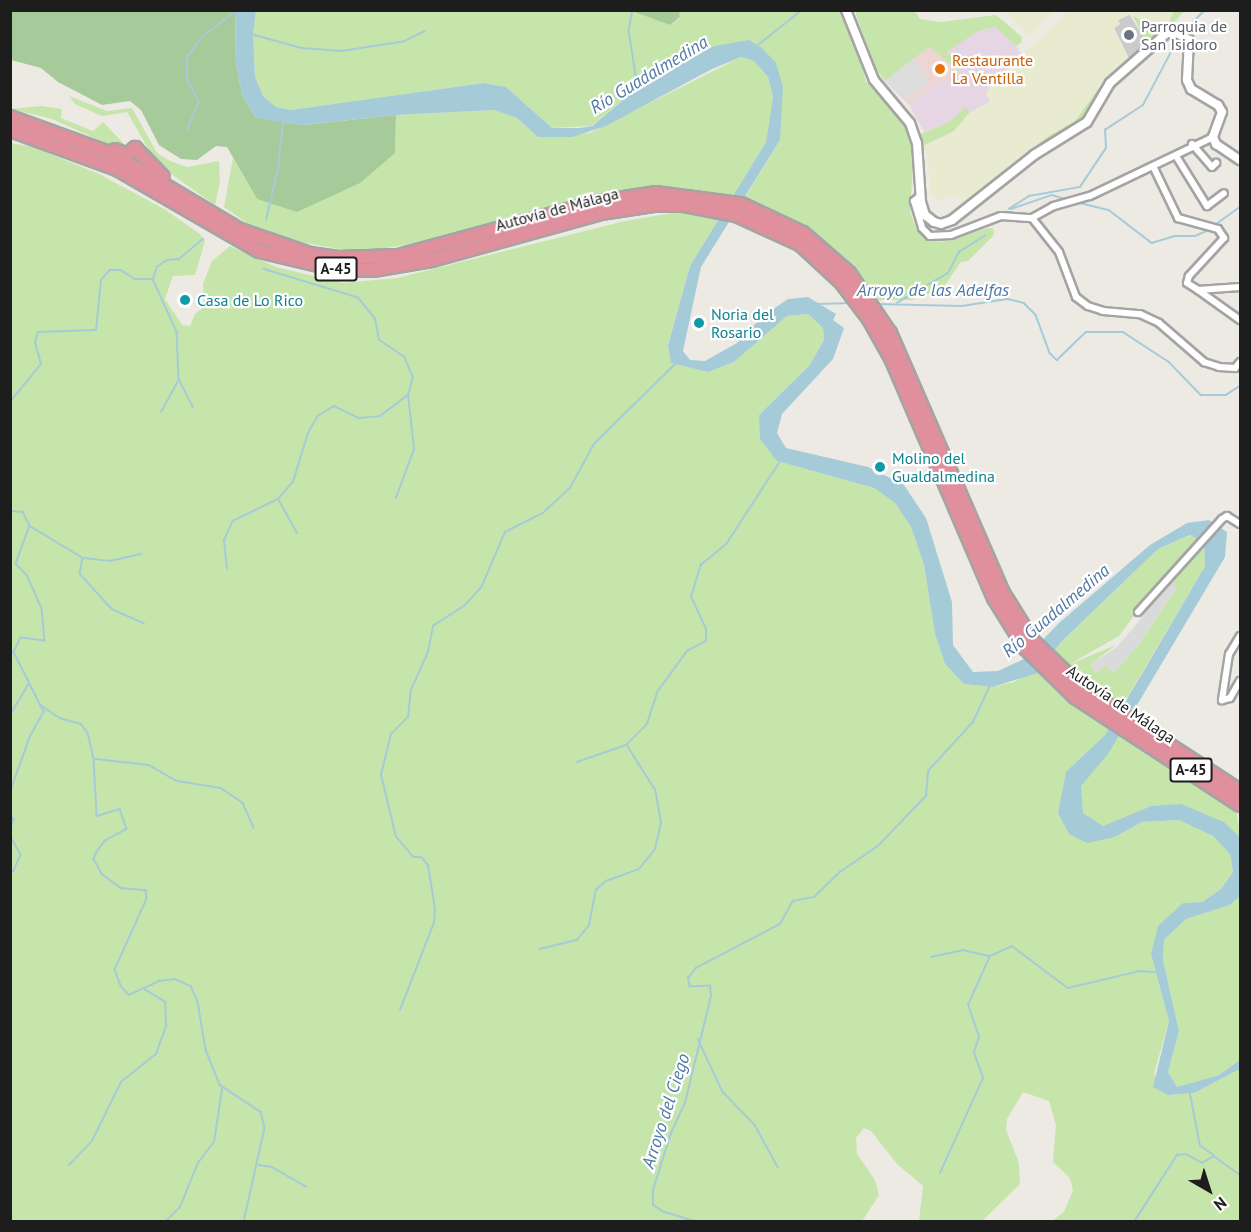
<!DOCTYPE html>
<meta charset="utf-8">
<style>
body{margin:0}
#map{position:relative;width:1251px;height:1232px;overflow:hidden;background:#edeae3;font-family:"PT Sans",sans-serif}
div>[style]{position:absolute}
.residential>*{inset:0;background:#dbdada}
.commercial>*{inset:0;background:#edd5d3}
.industrial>*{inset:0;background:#e6d5e2}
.religious>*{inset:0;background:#cbcbcb}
.farmland>*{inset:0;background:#e8ebcf}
.grass>*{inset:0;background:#c6e5ab}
.forest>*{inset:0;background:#a7ca9a}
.parking>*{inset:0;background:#ddd}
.water>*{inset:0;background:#a6cbd8}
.stream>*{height:1.5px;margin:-0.75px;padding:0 0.75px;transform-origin:0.75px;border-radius:0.75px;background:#a6cbd8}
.roads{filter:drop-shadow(2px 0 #a4a4a4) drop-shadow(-2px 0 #a4a4a4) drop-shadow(0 2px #a4a4a4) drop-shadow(0 -2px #a4a4a4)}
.minor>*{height:6px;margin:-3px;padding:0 3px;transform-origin:3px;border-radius:3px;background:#fff}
.tertiary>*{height:8px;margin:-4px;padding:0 4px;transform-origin:4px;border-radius:4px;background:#fff}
.motorway>*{height:12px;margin:-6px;padding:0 6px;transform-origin:6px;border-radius:6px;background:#e08f9c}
.dots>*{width:16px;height:16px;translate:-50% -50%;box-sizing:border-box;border:3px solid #fff;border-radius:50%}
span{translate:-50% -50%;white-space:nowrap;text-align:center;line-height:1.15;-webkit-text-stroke:4.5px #fff;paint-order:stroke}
.shield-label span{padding:2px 4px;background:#fff;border:2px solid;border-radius:4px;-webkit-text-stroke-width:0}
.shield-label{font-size:15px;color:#1d1d1d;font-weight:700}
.worship-label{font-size:16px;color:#5b616d}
.left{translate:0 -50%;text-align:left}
.food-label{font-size:16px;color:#c56008}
.street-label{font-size:16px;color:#1d1d1d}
.culture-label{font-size:16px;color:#0d838f}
.water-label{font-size:18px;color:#4f78a6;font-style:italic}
.frame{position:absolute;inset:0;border:12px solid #1d1d1d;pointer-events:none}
.north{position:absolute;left:1179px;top:1160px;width:60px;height:60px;-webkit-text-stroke:4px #fff;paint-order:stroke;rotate:141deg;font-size:16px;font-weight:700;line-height:24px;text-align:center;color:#1d1d1d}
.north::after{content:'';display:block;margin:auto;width:21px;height:27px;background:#1d1d1d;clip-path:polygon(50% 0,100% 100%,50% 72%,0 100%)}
</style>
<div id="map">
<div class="residential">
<div style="clip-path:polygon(1173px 581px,1176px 589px,1138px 645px,1113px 674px,1096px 673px,1090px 665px,1117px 647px,1144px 615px,1142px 611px,1163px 584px)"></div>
</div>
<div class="commercial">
<div style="clip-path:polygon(929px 47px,959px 71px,950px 81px,941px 81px,909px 105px,885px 81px)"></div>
</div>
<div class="industrial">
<div style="clip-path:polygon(996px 27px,1005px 31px,1023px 56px,1013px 63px,990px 102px,969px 113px,966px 108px,949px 122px,924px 132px,909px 105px,942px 80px,951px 80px,961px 68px,946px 52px,978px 31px)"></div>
</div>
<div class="religious">
<div style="clip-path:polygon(1129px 14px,1149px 46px,1129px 58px,1114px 28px,1120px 24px,1118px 20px)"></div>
</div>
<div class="farmland">
<div style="clip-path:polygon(1012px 11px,1056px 11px,1030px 36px,1007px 14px)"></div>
<div style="clip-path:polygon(1069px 11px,1174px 11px,1167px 26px,1156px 28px,1129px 15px,1118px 20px,1120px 24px,1114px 28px,1129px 60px,1098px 85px,1085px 112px,970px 199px,964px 202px,952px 195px,938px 202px,930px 192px,928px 155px,921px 147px,954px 131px,962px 117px,990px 102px,986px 93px,991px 84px)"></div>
</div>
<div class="grass">
<div style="clip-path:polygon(632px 10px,670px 25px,680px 18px,679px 11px,841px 11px,857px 47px,866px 82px,909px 127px,914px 154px,910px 211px,917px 231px,928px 240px,941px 242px,988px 228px,993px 228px,994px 235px,968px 261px,961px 262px,943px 288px,912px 300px,876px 300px,821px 240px,744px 199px,780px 140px,776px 63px,714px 46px,638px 88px,591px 126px,552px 128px,506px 87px,485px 83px,289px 110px,276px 107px,263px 96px,255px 77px,253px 35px,256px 11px)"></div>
<div style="clip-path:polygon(855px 11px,915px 11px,920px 19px,941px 22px,996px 15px,1022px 37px,1021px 43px,1016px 46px,996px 27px,978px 31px,947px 52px,961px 68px,959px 71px,929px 47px,885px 81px,874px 67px)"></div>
<div style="clip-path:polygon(1174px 11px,1184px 11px,1170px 27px,1147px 44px,1133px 16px,1156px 28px,1167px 26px)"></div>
<div style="clip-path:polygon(1143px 50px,1101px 86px,1084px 119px,950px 217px,935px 218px,947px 216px,1047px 137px,1075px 121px,1108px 75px)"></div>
<div style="clip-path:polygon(741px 57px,754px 61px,768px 77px,773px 97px,766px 142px,690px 266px,668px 344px,671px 362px,708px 372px,734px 362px,787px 316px,808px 314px,823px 328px,824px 340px,809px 366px,759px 415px,777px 461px,874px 488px,895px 503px,911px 527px,924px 565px,935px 634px,945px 664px,964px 684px,993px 687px,1014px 682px,1052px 655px,1062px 641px,1158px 549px,1191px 535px,1198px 539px,1158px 583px,1119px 636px,1070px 664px,1116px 645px,1090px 665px,1096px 673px,1105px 666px,1114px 673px,1138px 645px,1176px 589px,1173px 582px,1166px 587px,1163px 584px,1204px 543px,1205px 566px,1105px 735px,1088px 752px,1058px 813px,1115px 837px,1142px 822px,1179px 820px,1213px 836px,1230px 854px,1233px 872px,1221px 889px,1202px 902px,1183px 903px,1151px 954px,1169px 1021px,1154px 1074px,1169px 1095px,1194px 1093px,1240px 1069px,1240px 1221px,1052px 1221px,1064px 1212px,1073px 1190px,1070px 1178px,1053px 1162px,1056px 1125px,1049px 1101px,1023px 1092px,1007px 1119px,1006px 1130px,1019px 1163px,1020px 1184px,982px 1221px,919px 1221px,923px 1186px,897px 1164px,871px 1131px,864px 1128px,856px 1138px,857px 1154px,875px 1180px,879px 1195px,862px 1221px,11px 1221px,10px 143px,33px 147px,99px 174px,164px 209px,200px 234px,205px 241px,195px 275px,173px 276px,165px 299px,182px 325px,190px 326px,195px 314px,204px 307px,203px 284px,212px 261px,230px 246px,276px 267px,343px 283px,397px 278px,625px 221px,684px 211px,685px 190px,660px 185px,569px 201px,433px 240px,381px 249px,344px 250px,285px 239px,252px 227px,224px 207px,233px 158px,257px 199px,395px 153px,396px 115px,496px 110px,517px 118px,538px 136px,590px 133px)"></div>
<div style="clip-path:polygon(69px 96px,107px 111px,132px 108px,157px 153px,170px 161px,187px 167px,219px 161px,220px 181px,215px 205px,157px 164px,127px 112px,102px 116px,75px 104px)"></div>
<div style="clip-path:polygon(41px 106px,62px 109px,61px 118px,93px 131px,103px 122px,128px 148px,117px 148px,52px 119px,11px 109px)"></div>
<div style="clip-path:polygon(966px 107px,969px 113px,954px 131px,921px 147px,918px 135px,949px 122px)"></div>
<div style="clip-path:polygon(1119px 733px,1212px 792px,1237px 813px,1240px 837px,1224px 822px,1151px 806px,1103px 826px,1082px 813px,1081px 785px)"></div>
<div style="clip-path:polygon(1240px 896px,1240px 1060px,1219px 1075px,1177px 1087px,1168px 1072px,1179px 1031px,1163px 960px,1164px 940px,1186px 919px,1230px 905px)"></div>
</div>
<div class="forest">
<div style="clip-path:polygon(10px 11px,235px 11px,236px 64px,242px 94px,255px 117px,304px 125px,396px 115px,395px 153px,360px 183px,297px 212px,257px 199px,227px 147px,216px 146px,197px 160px,181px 159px,159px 145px,141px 110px,130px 101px,102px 105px,58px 82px,41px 68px,11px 60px)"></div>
<div style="clip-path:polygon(632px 11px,679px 11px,680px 17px,670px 25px)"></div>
</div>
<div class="parking">
<div style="clip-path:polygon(914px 58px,929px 83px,905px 100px,885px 81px)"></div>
</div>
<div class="water">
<div style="clip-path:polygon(235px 11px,256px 11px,253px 35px,255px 77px,263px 96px,276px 107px,290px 110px,484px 83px,506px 87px,552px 128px,580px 128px,592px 126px,638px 88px,714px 46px,749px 40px,763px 49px,776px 63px,783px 87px,780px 140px,701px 267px,683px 351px,690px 360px,705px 361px,737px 343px,763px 316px,788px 299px,808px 297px,836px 314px,833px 320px,844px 328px,833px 359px,782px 414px,777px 433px,786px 448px,868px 467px,904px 485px,926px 518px,952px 602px,953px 645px,973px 672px,998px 671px,1024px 659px,1059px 623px,1150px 545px,1187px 523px,1209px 520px,1227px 532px,1225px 557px,1108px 754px,1081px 786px,1083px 813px,1103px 826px,1151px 806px,1181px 804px,1224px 822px,1240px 837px,1240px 896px,1230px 905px,1186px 919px,1164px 940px,1163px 960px,1179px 1031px,1168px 1072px,1177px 1087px,1219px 1075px,1240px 1060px,1240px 1069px,1194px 1093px,1168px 1095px,1153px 1087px,1169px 1021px,1151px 954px,1158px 926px,1183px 903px,1202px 902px,1221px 889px,1233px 872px,1230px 854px,1213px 836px,1179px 820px,1142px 822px,1115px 837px,1087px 843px,1069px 834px,1058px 813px,1066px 772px,1105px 735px,1143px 672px,1205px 566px,1204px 543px,1190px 535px,1158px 549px,1062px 641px,1037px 673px,993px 687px,964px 684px,945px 664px,935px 634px,924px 565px,911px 527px,895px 503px,874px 488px,777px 461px,760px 439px,759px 415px,809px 366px,824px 340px,823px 328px,808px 314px,787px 316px,734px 362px,708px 372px,671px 363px,668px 345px,690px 266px,766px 142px,773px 97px,768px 77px,754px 61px,741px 57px,712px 69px,606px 126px,572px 137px,538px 137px,517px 118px,495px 110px,396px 115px,304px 125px,282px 123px,255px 117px,242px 94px,236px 64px)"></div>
</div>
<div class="stream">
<div style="left:633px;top:10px;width:20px;rotate:101deg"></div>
<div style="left:629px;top:30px;width:60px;rotate:81.3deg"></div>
<div style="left:1185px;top:30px;width:28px;rotate:-45deg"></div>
<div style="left:251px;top:34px;width:53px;rotate:15.4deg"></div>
<div style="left:302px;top:48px;width:40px;rotate:4.3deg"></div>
<div style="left:342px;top:51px;width:64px;rotate:-9deg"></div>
<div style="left:405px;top:41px;width:22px;rotate:-27deg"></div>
<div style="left:758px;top:45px;width:56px;rotate:-38.5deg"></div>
<div style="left:187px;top:130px;width:30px;rotate:-67deg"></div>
<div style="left:199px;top:102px;width:26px;rotate:-118deg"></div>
<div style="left:187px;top:79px;width:22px;rotate:-90deg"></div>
<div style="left:187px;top:57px;width:26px;rotate:-53deg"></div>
<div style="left:203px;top:36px;width:43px;rotate:-37.4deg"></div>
<div style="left:1076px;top:202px;width:34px;rotate:14deg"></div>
<div style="left:1109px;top:210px;width:54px;rotate:37.5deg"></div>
<div style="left:1152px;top:243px;width:24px;rotate:-17deg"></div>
<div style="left:1175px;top:236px;width:20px"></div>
<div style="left:1195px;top:236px;width:15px;rotate:-23deg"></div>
<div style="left:1009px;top:209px;width:24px;rotate:-33deg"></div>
<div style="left:1029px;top:196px;width:52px;rotate:-10deg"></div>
<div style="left:1080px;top:187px;width:47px;rotate:-56.3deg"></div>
<div style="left:1106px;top:148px;width:18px;rotate:-93deg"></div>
<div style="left:1105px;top:130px;width:45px;rotate:-33.3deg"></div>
<div style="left:1143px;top:105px;width:75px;rotate:-62.1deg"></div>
<div style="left:1011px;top:209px;width:43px;rotate:-18.9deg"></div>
<div style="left:1052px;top:195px;width:14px;rotate:17deg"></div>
<div style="left:266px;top:220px;width:52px;rotate:-76.8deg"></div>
<div style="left:278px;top:169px;width:48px;rotate:-84.1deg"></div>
<div style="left:1215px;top:225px;width:31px;rotate:-36deg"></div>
<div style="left:153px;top:279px;width:58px;rotate:65.6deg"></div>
<div style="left:177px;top:332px;width:47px;rotate:87.6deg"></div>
<div style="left:179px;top:379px;width:31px;rotate:63deg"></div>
<div style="left:897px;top:303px;width:59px;rotate:-30.5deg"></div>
<div style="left:948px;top:273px;width:24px;rotate:-62deg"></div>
<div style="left:959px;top:252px;width:31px;rotate:-32deg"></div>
<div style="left:819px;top:304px;width:31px;rotate:-2deg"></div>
<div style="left:876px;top:304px;width:86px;rotate:1.3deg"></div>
<div style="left:962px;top:306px;width:47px;rotate:-8.7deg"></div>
<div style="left:1008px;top:299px;width:16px;rotate:14deg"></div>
<div style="left:1024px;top:303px;width:17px;rotate:45deg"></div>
<div style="left:1036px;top:315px;width:40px;rotate:69.8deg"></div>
<div style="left:1050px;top:353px;width:10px;rotate:45deg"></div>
<div style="left:1057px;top:360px;width:40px;rotate:-44deg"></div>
<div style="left:1086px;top:332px;width:37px"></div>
<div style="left:1123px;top:332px;width:55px;rotate:33.1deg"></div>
<div style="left:1169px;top:362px;width:46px;rotate:45.9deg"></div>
<div style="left:1201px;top:395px;width:25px"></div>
<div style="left:1226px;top:395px;width:17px;rotate:-33deg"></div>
<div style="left:10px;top:402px;width:49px;rotate:-50.8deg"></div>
<div style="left:41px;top:364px;width:22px;rotate:-106deg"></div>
<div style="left:35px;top:343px;width:11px;rotate:-75deg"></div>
<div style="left:38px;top:332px;width:58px;rotate:-2deg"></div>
<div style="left:96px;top:330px;width:50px;rotate:-84.3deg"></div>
<div style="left:101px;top:280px;width:13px;rotate:-48deg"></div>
<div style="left:110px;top:270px;width:11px"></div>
<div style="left:121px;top:270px;width:17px;rotate:33deg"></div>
<div style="left:135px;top:279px;width:18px"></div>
<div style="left:153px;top:279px;width:13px;rotate:-72deg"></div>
<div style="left:157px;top:267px;width:12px;rotate:-35deg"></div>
<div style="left:167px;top:260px;width:12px;rotate:-5deg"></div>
<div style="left:179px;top:259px;width:31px;rotate:-40deg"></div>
<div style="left:161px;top:412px;width:35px;rotate:-61deg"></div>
<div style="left:396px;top:498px;width:52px;rotate:-69.8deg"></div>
<div style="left:414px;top:449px;width:54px;rotate:-96.3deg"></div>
<div style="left:279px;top:500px;width:38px;rotate:61deg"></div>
<div style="left:10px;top:511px;width:13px;rotate:4deg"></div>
<div style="left:23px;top:512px;width:16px;rotate:63deg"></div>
<div style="left:30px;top:526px;width:40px;rotate:110.2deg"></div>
<div style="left:16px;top:564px;width:16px;rotate:45deg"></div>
<div style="left:27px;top:575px;width:36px;rotate:66deg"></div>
<div style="left:42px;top:608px;width:33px;rotate:85deg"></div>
<div style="left:45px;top:641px;width:24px;rotate:-173deg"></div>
<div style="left:21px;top:638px;width:16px;rotate:117deg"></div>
<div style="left:14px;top:652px;width:67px;rotate:63.4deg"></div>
<div style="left:44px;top:712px;width:26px;rotate:119deg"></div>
<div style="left:31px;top:735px;width:62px;rotate:109.9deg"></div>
<div style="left:30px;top:526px;width:62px;rotate:31.1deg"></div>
<div style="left:83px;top:558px;width:27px;rotate:6deg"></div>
<div style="left:110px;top:561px;width:32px;rotate:-13deg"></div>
<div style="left:83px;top:558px;width:16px;rotate:101deg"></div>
<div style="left:80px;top:574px;width:47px;rotate:47.6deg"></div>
<div style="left:112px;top:609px;width:35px;rotate:24deg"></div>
<div style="left:227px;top:569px;width:29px;rotate:-96deg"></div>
<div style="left:224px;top:540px;width:21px;rotate:-65deg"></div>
<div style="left:233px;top:521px;width:50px;rotate:-26.1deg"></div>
<div style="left:278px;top:499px;width:23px;rotate:-49deg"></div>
<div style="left:293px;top:482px;width:51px;rotate:-73deg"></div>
<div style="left:308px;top:433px;width:20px;rotate:-60deg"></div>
<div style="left:318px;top:416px;width:19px;rotate:-32deg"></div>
<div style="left:334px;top:406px;width:28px;rotate:26deg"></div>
<div style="left:359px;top:418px;width:21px;rotate:-5deg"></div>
<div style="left:380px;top:416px;width:35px;rotate:-37deg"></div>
<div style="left:408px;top:395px;width:18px;rotate:-74deg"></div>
<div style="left:413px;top:378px;width:23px;rotate:-113deg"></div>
<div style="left:404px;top:357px;width:30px;rotate:-146deg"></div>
<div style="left:379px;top:340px;width:21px;rotate:-101deg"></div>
<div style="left:375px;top:319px;width:27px;rotate:-129deg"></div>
<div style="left:358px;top:298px;width:99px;rotate:-163deg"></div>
<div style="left:40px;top:705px;width:24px;rotate:33deg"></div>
<div style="left:60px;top:718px;width:22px;rotate:16deg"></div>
<div style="left:81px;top:724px;width:11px;rotate:52deg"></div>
<div style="left:88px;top:733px;width:26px;rotate:77deg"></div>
<div style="left:94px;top:758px;width:58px;rotate:87deg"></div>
<div style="left:97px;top:816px;width:24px;rotate:-17deg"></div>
<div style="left:120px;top:809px;width:21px;rotate:71deg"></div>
<div style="left:127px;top:829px;width:25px;rotate:151deg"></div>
<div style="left:105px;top:841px;width:14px;rotate:126deg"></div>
<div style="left:97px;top:852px;width:8px;rotate:113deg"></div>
<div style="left:94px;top:859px;width:17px;rotate:62deg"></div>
<div style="left:102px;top:874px;width:24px;rotate:36deg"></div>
<div style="left:121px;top:888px;width:25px;rotate:5deg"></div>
<div style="left:146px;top:890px;width:9px;rotate:84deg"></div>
<div style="left:147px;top:899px;width:78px;rotate:114.3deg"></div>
<div style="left:115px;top:970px;width:17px;rotate:69deg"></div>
<div style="left:121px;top:986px;width:12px;rotate:48deg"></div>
<div style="left:129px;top:995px;width:33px;rotate:-25deg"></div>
<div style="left:159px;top:981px;width:16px;rotate:-7deg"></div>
<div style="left:175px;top:979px;width:17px;rotate:24deg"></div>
<div style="left:191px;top:986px;width:17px;rotate:66deg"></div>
<div style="left:198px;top:1002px;width:49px;rotate:80.5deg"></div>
<div style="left:206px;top:1050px;width:38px;rotate:68deg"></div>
<div style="left:220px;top:1085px;width:49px;rotate:33.4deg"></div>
<div style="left:261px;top:1112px;width:16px;rotate:76deg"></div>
<div style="left:265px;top:1128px;width:96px;rotate:102.6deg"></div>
<div style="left:10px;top:715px;width:35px;rotate:-59deg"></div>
<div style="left:96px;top:759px;width:53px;rotate:6.5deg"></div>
<div style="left:149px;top:765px;width:32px;rotate:30deg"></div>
<div style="left:177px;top:781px;width:45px;rotate:9deg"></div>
<div style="left:221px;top:788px;width:27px;rotate:34deg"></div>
<div style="left:243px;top:803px;width:27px;rotate:66deg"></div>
<div style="left:577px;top:762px;width:52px;rotate:-19.1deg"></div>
<div style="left:626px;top:745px;width:30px;rotate:-45deg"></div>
<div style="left:647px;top:724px;width:35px;rotate:-72deg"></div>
<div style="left:658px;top:691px;width:49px;rotate:-54.1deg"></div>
<div style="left:687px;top:651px;width:21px;rotate:-28deg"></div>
<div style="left:706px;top:641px;width:12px;rotate:-90deg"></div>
<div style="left:706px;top:629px;width:35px;rotate:-115deg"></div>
<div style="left:691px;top:597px;width:34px;rotate:-73deg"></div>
<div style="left:701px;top:565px;width:34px;rotate:-40deg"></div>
<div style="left:727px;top:543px;width:95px;rotate:-57deg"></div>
<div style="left:10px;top:815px;width:6px;rotate:45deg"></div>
<div style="left:14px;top:819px;width:14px;rotate:107deg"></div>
<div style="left:10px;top:835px;width:23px;rotate:61deg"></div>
<div style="left:21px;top:855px;width:17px;rotate:114deg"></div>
<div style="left:14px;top:871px;width:4px;rotate:166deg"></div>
<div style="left:540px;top:949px;width:38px;rotate:-14deg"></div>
<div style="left:577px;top:940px;width:19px;rotate:-51deg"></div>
<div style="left:589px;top:925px;width:36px;rotate:-79deg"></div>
<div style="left:596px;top:890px;width:13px;rotate:-42deg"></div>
<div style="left:606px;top:881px;width:35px;rotate:-20deg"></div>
<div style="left:639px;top:869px;width:26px;rotate:-51deg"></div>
<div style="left:655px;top:849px;width:27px;rotate:-77deg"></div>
<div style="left:661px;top:823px;width:34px;rotate:-100deg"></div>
<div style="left:655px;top:790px;width:52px;rotate:-122.5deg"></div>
<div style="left:931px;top:957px;width:33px;rotate:-12deg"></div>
<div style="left:963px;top:950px;width:27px;rotate:13deg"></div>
<div style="left:400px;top:1010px;width:93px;rotate:-68.7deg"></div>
<div style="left:434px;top:923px;width:14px;rotate:-86deg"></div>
<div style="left:435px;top:909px;width:44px;rotate:-99.2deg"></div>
<div style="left:428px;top:866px;width:10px;rotate:-127deg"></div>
<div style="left:422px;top:858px;width:9px;rotate:-174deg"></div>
<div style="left:413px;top:857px;width:26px;rotate:-130deg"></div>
<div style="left:396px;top:837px;width:64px;rotate:-103.6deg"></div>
<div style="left:381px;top:775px;width:42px;rotate:-76.3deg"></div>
<div style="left:391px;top:734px;width:24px;rotate:-45deg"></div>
<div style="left:408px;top:717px;width:27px;rotate:-84deg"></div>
<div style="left:411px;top:690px;width:42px;rotate:-65.9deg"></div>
<div style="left:428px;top:652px;width:26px;rotate:-79deg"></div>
<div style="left:433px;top:626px;width:37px;rotate:-33deg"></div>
<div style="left:464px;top:606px;width:25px;rotate:-47deg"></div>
<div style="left:481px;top:588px;width:61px;rotate:-66.8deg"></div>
<div style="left:505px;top:532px;width:42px;rotate:-26.6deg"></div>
<div style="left:543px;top:513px;width:37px;rotate:-43deg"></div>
<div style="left:570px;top:488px;width:50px;rotate:-61.4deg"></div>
<div style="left:594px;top:444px;width:115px;rotate:-44.6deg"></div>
<div style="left:698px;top:1039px;width:59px;rotate:64.7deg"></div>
<div style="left:723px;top:1092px;width:46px;rotate:45.9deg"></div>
<div style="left:755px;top:1125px;width:48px;rotate:61.3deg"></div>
<div style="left:1214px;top:1156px;width:32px;rotate:36deg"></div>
<div style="left:69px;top:1165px;width:33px;rotate:-46deg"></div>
<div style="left:92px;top:1141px;width:66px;rotate:-63.8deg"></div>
<div style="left:121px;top:1082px;width:45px;rotate:-38.7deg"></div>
<div style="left:156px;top:1054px;width:30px;rotate:-70deg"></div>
<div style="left:166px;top:1026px;width:24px;rotate:-92deg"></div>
<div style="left:165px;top:1002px;width:23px;rotate:-149deg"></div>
<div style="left:259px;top:1165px;width:13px;rotate:9deg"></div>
<div style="left:272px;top:1167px;width:40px;rotate:29.7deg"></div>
<div style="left:940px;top:1173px;width:104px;rotate:-65.6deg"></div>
<div style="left:983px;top:1078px;width:27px;rotate:-110deg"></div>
<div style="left:974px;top:1053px;width:17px;rotate:-73deg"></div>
<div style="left:979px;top:1037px;width:34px;rotate:-109deg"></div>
<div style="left:968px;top:1005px;width:54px;rotate:-65.8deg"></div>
<div style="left:990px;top:956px;width:24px;rotate:-24deg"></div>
<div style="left:1012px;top:946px;width:70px;rotate:36.9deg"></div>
<div style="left:1068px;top:988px;width:74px;rotate:-13.3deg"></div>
<div style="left:1140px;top:971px;width:16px;rotate:4deg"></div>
<div style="left:165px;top:1222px;width:21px;rotate:-45deg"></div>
<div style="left:180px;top:1207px;width:48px;rotate:-67.8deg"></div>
<div style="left:198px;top:1163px;width:26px;rotate:-53deg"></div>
<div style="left:214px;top:1142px;width:54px;rotate:-81.4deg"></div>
<div style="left:696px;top:1222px;width:34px;rotate:-163deg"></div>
<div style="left:663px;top:1212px;width:12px;rotate:-145deg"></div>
<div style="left:653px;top:1205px;width:15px;rotate:-90deg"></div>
<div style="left:653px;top:1190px;width:60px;rotate:-72.5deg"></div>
<div style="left:671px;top:1133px;width:33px;rotate:-65deg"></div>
<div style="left:685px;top:1103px;width:110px;rotate:-76.3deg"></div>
<div style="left:711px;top:996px;width:10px;rotate:-96deg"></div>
<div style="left:710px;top:986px;width:20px;rotate:177deg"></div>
<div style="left:690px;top:987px;width:9px;rotate:-103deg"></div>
<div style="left:688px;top:978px;width:13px;rotate:-51deg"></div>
<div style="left:696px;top:968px;width:95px;rotate:-27.6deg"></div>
<div style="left:780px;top:924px;width:26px;rotate:-61deg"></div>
<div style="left:793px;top:901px;width:21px;rotate:-11deg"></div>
<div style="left:814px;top:897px;width:36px;rotate:-44deg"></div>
<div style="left:840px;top:872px;width:46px;rotate:-34.4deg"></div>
<div style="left:878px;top:846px;width:69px;rotate:-46.2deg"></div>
<div style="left:926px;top:796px;width:25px;rotate:-85deg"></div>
<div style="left:928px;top:771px;width:67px;rotate:-47.4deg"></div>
<div style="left:973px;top:722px;width:40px;rotate:-65deg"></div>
<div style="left:1134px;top:1222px;width:80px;rotate:-57.3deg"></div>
<div style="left:1177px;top:1155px;width:9px;rotate:-6deg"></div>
<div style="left:1186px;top:1154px;width:18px;rotate:29deg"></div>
<div style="left:1202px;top:1163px;width:14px;rotate:-30deg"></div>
<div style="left:1214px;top:1156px;width:17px;rotate:-144deg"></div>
<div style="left:1200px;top:1146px;width:53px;rotate:-100.9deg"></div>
</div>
<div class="roads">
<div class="minor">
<div style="left:1192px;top:144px;width:30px;rotate:49deg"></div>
<div style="left:1212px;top:167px;width:6px;rotate:-45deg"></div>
<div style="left:1176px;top:156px;width:59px;rotate:58.2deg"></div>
<div style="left:1207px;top:206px;width:21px;rotate:-37deg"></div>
<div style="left:1153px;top:166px;width:58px;rotate:64.3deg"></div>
<div style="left:1178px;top:218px;width:41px;rotate:15.4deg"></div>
<div style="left:1218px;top:229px;width:11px;rotate:56deg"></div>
<div style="left:1224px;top:238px;width:52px;rotate:132.6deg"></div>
<div style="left:1189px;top:276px;width:7px;rotate:106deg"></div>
<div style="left:1187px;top:283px;width:13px;rotate:32deg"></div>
<div style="left:1198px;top:290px;width:42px;rotate:-4.1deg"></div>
<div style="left:920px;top:196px;width:8px;rotate:140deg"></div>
<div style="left:914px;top:201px;width:28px;rotate:73deg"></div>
<div style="left:922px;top:228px;width:11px;rotate:45deg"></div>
<div style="left:930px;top:236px;width:21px;rotate:-3deg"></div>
<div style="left:951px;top:235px;width:53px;rotate:-20.8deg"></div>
<div style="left:1001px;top:216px;width:31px;rotate:4deg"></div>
<div style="left:1032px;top:218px;width:25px;rotate:-29deg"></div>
<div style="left:1054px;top:206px;width:37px;rotate:-16deg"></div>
<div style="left:1090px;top:196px;width:136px;rotate:-25.6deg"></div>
<div style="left:1032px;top:218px;width:43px;rotate:51.5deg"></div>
<div style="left:1059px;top:252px;width:48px;rotate:69.3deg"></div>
<div style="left:1076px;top:297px;width:15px;rotate:37deg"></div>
<div style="left:1088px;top:306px;width:16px;rotate:18deg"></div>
<div style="left:1103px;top:311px;width:37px;rotate:5deg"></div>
<div style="left:1140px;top:314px;width:21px;rotate:25deg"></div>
<div style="left:1159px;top:323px;width:60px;rotate:40.9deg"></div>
<div style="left:1204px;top:362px;width:16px;rotate:18deg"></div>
<div style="left:1219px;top:367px;width:16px;rotate:4deg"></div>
<div style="left:1235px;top:368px;width:8px;rotate:-50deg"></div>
<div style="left:1198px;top:290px;width:52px;rotate:35.5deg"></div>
<div style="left:1138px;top:612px;width:125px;rotate:-47.9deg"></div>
<div style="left:1222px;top:519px;width:6px;rotate:-31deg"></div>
<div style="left:1227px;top:516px;width:15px;rotate:32deg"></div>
<div style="left:1240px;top:636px;width:21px;rotate:121deg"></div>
<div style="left:1229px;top:654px;width:47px;rotate:98.7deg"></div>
<div style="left:1222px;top:700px;width:8px;rotate:-14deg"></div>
<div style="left:1230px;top:698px;width:20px;rotate:-60deg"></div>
</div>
<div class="tertiary">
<div style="left:846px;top:10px;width:75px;rotate:68.2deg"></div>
<div style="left:874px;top:80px;width:56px;rotate:50.1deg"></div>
<div style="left:910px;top:123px;width:21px;rotate:71deg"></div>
<div style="left:917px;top:143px;width:59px;rotate:86.1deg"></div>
<div style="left:921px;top:202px;width:14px;rotate:73deg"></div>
<div style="left:925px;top:215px;width:11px;rotate:38deg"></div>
<div style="left:934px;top:222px;width:7px;rotate:16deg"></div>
<div style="left:941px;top:224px;width:12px;rotate:-20deg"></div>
<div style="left:952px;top:220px;width:105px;rotate:-38.4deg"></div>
<div style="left:1034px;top:155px;width:62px;rotate:-31.9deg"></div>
<div style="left:1087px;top:122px;width:45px;rotate:-59.5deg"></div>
<div style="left:1110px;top:83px;width:76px;rotate:-41.3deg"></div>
<div style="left:1167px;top:33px;width:10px"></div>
<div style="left:1177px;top:33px;width:14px;rotate:30deg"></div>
<div style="left:1189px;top:40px;width:40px;rotate:92.9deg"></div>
<div style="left:1187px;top:80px;width:10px;rotate:66deg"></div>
<div style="left:1191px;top:89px;width:31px;rotate:31deg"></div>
<div style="left:1218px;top:105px;width:8px;rotate:60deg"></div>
<div style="left:1222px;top:112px;width:27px;rotate:110deg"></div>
<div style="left:1213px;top:137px;width:8px;rotate:67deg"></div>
<div style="left:1216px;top:144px;width:29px;rotate:34deg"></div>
</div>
<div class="motorway">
<div style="left:10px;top:117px;width:109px;rotate:19.9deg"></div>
<div style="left:112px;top:154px;width:149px;rotate:30.7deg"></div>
<div style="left:240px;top:230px;width:74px;rotate:18.9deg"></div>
<div style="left:310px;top:254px;width:29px;rotate:8deg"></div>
<div style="left:339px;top:258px;width:59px;rotate:-1.9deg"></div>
<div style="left:398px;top:256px;width:206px;rotate:-15.2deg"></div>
<div style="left:597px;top:202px;width:60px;rotate:-8.7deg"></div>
<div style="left:656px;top:193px;width:86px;rotate:7.4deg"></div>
<div style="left:741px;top:204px;width:68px;rotate:25.1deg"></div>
<div style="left:803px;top:233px;width:61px;rotate:41deg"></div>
<div style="left:849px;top:273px;width:73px;rotate:55.7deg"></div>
<div style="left:890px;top:333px;width:283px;rotate:66.5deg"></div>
<div style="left:1003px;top:593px;width:57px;rotate:58deg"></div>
<div style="left:1033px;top:641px;width:68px;rotate:43.8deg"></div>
<div style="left:1082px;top:688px;width:189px;rotate:33.1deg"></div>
<div style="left:10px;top:130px;width:114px;rotate:20deg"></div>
<div style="left:117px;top:169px;width:164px;rotate:30deg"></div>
<div style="left:259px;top:251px;width:82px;rotate:13.4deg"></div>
<div style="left:339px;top:270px;width:34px"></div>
<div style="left:373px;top:270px;width:60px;rotate:-9.6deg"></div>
<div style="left:432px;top:260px;width:175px;rotate:-15.5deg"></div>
<div style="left:601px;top:213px;width:53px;rotate:-8.7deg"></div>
<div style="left:653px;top:205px;width:31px"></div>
<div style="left:684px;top:205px;width:53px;rotate:10.9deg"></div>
<div style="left:736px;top:215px;width:70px;rotate:24.4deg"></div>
<div style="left:800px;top:244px;width:56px;rotate:42.8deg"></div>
<div style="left:841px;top:282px;width:46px;rotate:52.9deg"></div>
<div style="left:869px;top:319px;width:45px;rotate:60.6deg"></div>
<div style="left:891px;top:358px;width:261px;rotate:66.8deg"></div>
<div style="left:994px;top:598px;width:59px;rotate:58.2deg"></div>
<div style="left:1025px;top:648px;width:70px;rotate:44.4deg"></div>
<div style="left:1075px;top:697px;width:197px;rotate:33.2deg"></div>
<div style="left:115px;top:150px;width:13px;rotate:23deg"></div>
<div style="left:127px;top:155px;width:11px;rotate:-41deg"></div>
<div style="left:135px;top:148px;width:40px;rotate:46deg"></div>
</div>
</div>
<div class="dots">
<div style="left:1129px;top:35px;background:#6b7280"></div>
<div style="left:940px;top:69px;background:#e8710a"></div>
<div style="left:185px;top:300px;background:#0f9aa8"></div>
<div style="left:699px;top:323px;background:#0f9aa8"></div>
<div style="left:880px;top:467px;background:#0f9aa8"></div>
</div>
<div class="shield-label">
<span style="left:336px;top:269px">A-45</span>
<span style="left:1191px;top:770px">A-45</span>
</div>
<div class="worship-label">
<span class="left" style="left:1141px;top:35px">Parroquia de<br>San Isidoro</span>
</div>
<div class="food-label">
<span class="left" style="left:952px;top:69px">Restaurante<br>La Ventilla</span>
</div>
<div class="street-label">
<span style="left:557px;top:209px;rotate:-15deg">Autovía de Málaga</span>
<span style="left:1121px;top:704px;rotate:34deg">Autovía de Málaga</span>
</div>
<div class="culture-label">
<span class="left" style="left:197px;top:300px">Casa de Lo Rico</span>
<span class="left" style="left:711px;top:323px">Noria del<br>Rosario</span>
<span class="left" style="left:892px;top:467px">Molino del<br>Gualdalmedina</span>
</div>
<div class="water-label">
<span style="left:649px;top:75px;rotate:-31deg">Río Guadalmedina</span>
<span style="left:933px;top:290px">Arroyo de las Adelfas</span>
<span style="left:1056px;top:611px;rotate:-40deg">Río Guadalmedina</span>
<span style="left:666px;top:1111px;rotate:-72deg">Arroyo del Ciego</span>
</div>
<div class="frame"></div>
<div class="north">N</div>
</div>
